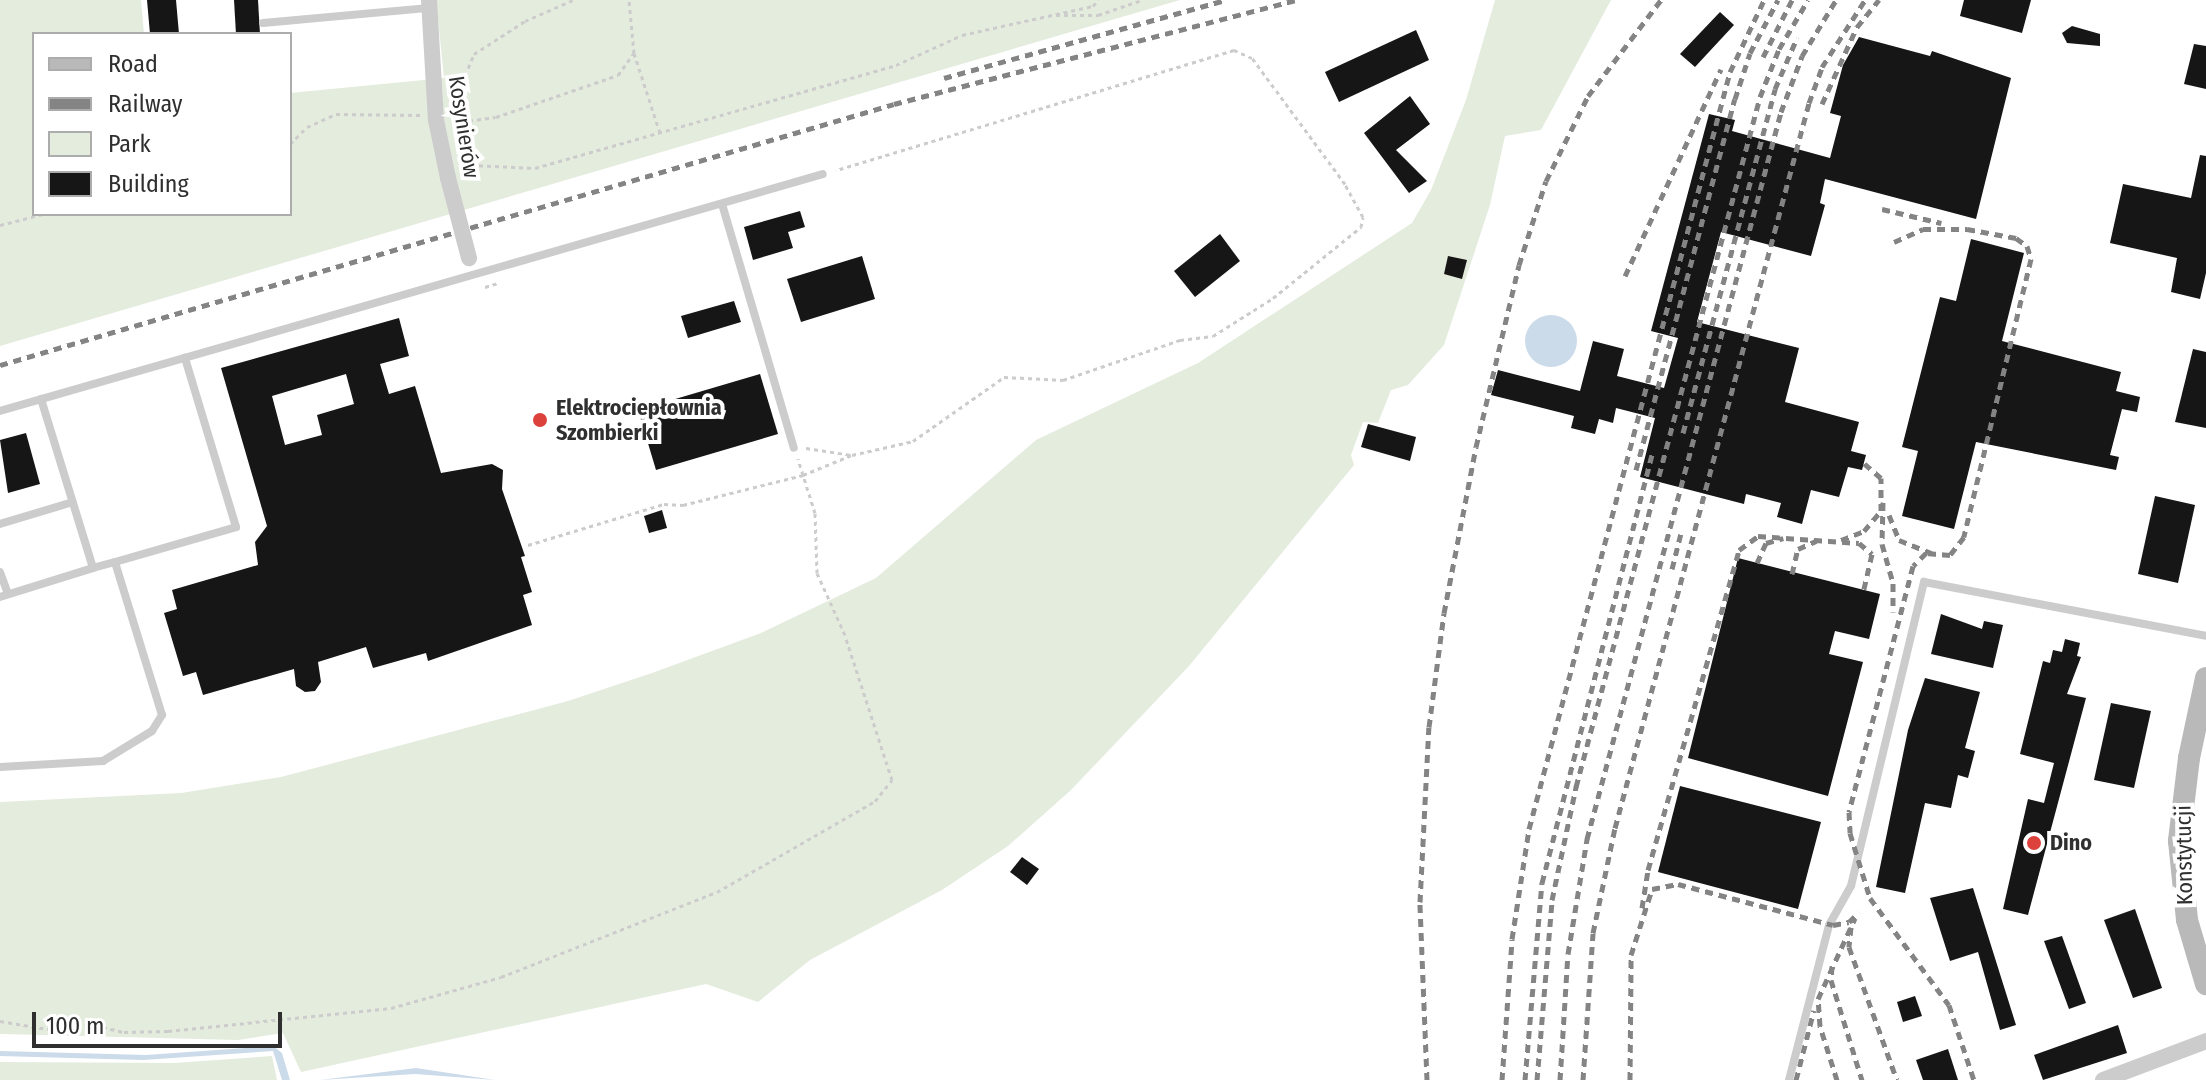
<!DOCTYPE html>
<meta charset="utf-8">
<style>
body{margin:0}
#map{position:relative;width:2206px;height:1080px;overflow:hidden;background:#fff;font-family:"Fira Sans Condensed",sans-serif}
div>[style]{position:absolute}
.green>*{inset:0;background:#e4ecde}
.water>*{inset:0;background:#cbdbea}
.round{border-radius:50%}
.building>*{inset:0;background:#161616}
.path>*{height:3px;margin-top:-1.5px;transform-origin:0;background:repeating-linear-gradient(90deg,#ccc 0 4px,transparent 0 8px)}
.lane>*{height:8px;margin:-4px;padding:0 4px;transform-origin:4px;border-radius:4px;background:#ccc}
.street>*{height:16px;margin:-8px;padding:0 8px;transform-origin:8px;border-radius:8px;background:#ccc}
.secondary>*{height:22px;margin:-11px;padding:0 11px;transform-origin:11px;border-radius:11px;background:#b9b9b9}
.rail>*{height:5px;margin-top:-2.5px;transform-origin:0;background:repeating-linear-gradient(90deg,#848484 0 8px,transparent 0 14px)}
.street-bridge>*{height:16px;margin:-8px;padding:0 8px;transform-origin:8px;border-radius:8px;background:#ccc}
.dots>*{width:22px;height:22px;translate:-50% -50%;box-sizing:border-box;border:4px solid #fff;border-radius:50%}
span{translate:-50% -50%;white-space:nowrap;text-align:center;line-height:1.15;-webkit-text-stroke:8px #fff;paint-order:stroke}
.street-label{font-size:22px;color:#2f2f2f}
.poi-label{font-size:22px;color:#2f2f2f;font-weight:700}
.left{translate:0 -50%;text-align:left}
.legend{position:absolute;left:32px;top:32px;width:260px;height:184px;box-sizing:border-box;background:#fff;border:2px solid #acacac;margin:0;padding:10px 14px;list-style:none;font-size:24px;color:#2f2f2f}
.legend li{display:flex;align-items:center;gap:16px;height:40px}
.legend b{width:40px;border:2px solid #acacac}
.scale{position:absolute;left:32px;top:1012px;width:250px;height:36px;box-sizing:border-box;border:4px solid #2f2f2f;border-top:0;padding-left:10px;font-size:24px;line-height:28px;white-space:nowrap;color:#2f2f2f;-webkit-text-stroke:6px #fff;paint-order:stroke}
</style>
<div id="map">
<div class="green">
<div style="clip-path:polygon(0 0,141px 0,144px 34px,34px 34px,34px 214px,290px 214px,290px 93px,444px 78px,436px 0,1180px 0,0 346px)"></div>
<div style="clip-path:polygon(1495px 0,1611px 0,1541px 130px,1505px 136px,1490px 205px,1444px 345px,1408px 385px,1391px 390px,1378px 423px,1363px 422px,1351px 455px,1354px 465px,1189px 666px,1071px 790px,1008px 846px,942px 890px,810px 960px,758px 1002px,706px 984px,301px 1072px,283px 1033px,238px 1040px,0 1034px,0 802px,181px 793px,281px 777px,568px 701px,652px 673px,761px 633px,876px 578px,1036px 440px,1198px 363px,1412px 223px,1431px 190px,1466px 100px)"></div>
<div style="clip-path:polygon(272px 1056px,277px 1080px,0 1080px,0 1062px,174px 1063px)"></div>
</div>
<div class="water">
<div class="round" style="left:1525px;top:315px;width:52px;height:52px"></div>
<div style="clip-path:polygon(273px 1046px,282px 1053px,290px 1080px,282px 1080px,273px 1051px,143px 1060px,0 1056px,0 1051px,146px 1055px)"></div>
<div style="clip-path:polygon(416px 1068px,495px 1080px,415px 1074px,320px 1080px)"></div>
</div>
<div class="building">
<div style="clip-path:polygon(147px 0,176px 0,179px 34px,150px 34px)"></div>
<div style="clip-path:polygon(234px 0,258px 0,260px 34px,236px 34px)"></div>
<div style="clip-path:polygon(1964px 0,2031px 0,2022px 33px,1960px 16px)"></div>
<div style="clip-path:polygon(1720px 12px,1734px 25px,1695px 67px,1680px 54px)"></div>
<div style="clip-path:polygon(2072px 26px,2100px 34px,2100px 46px,2067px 43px,2062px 33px)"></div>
<div style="clip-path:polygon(1416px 30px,1429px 60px,1339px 102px,1325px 72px)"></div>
<div style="clip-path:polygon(1859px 37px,1930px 56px,1932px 51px,2011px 78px,1976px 219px,1825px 179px,1820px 203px,1825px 205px,1811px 256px,1721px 232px,1697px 322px,1799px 348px,1785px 402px,1859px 422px,1851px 451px,1866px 455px,1862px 470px,1848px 467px,1839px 497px,1811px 490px,1802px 524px,1777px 517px,1781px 503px,1746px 494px,1744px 504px,1640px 477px,1655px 418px,1616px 408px,1613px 423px,1599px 419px,1595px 434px,1571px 428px,1574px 416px,1491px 395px,1498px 370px,1580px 391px,1593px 341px,1624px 349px,1617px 376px,1664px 388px,1678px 338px,1651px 331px,1709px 114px,1735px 120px,1732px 131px,1830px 158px,1841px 116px,1830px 113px,1843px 65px)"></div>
<div style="clip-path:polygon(2194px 44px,2206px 46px,2206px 89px,2184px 84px)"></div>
<div style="clip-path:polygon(1410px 96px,1430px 124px,1396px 150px,1427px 181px,1409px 193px,1364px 133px)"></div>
<div style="clip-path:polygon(2200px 155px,2206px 156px,2206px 273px,2200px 299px,2171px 292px,2177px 258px,2110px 243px,2123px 184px,2191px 198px)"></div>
<div style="clip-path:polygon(800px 211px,805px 227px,788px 232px,793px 248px,753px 260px,744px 227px)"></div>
<div style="clip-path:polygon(1220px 234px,1240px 261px,1195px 297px,1174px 271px)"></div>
<div style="clip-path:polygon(1971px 239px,2024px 253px,2002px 341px,2121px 372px,2116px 391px,2140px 397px,2137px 412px,2122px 409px,2110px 455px,2119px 457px,2116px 470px,1976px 442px,1954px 529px,1902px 516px,1918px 451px,1902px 447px,1940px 297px,1956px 301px)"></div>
<div style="clip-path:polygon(862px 256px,875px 299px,801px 322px,787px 279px)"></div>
<div style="clip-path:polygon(1448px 256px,1467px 260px,1462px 279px,1444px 274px)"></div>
<div style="clip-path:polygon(734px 301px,741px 322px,688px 338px,681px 316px)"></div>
<div style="clip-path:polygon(evenodd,399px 318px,409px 356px,380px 364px,389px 394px,415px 386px,441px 473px,492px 464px,503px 470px,502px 489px,525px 556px,521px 557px,532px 592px,523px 595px,532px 625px,428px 661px,426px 653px,373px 668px,366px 647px,318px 662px,321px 682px,315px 691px,305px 692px,296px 686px,294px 669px,203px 695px,196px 672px,183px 676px,164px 613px,177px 609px,172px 590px,258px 565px,255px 542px,267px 526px,221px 368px,399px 318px,346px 374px,354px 404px,317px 415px,322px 435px,285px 445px,272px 396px,346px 374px)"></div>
<div style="clip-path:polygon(2193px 349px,2206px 352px,2206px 428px,2175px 422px)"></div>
<div style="clip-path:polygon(760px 374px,778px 434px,656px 470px,638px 410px)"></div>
<div style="clip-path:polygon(1368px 424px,1416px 437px,1410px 461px,1361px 447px)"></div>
<div style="clip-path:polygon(26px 433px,40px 484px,8px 493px,0 440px)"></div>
<div style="clip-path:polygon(2155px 496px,2195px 505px,2178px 583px,2138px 574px)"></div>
<div style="clip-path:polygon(662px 510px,667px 528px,649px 533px,644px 516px)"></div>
<div style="clip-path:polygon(1738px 558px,1880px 594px,1869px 639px,1835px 631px,1829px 654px,1863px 662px,1828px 796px,1688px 758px)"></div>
<div style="clip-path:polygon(1941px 614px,1982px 629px,1984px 621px,2003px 625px,1993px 668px,1931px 654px)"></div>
<div style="clip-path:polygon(2065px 639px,2080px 643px,2077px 656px,2081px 657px,2067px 694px,2086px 698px,2028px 915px,2003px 909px,2028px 799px,2044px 803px,2054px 763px,2020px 754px,2043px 661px,2050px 663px,2053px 650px,2062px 652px)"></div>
<div style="clip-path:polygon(1925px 678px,1980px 692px,1965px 748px,1975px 751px,1968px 778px,1958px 775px,1951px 808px,1925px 803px,1905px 893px,1876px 887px,1908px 730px)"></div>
<div style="clip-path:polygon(2111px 703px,2151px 711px,2134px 788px,2094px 780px)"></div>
<div style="clip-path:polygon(1680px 786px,1821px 822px,1798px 909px,1658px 872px)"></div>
<div style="clip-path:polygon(1022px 857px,1039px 869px,1027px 885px,1010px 872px)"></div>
<div style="clip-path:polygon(1973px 888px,2016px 1025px,2000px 1030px,1978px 952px,1950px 961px,1930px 898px)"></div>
<div style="clip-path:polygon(2135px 909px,2162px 988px,2133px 998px,2104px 920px)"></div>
<div style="clip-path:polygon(2062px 936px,2086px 1003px,2069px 1009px,2044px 941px)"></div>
<div style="clip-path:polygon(1915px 996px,1922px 1016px,1903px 1022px,1897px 1002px)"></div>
<div style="clip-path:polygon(2118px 1025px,2127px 1053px,2043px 1080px,2034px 1055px)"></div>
<div style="clip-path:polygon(1948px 1049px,1958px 1080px,1923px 1080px,1916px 1060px)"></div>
</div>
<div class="path">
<div style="left:1056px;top:15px;width:42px"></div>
<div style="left:1098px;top:15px;width:46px;rotate:-18.8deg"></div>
<div style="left:634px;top:53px;width:84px;rotate:72deg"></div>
<div style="left:453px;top:105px;width:55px;rotate:-67.6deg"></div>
<div style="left:474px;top:54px;width:61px;rotate:-32.9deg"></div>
<div style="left:525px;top:21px;width:52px;rotate:-23.6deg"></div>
<div style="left:453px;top:123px;width:43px;rotate:-7.9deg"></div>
<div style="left:496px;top:117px;width:129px;rotate:-19deg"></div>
<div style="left:618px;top:75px;width:27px;rotate:-54deg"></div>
<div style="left:634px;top:53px;width:53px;rotate:-95.4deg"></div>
<div style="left:290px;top:144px;width:24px;rotate:-45deg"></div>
<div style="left:307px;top:127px;width:32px;rotate:-24deg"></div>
<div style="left:336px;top:114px;width:84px;rotate:0.7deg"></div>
<div style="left:461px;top:157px;width:13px;rotate:39deg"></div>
<div style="left:471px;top:165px;width:64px;rotate:2.7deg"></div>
<div style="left:535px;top:168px;width:375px;rotate:-15.9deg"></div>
<div style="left:896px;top:65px;width:72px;rotate:-24.4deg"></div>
<div style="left:962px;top:35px;width:134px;rotate:-12.5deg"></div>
<div style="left:1093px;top:6px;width:8px;rotate:-50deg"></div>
<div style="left:0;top:225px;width:44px;rotate:-14.3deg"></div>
<div style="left:485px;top:287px;width:14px;rotate:-17deg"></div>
<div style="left:806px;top:448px;width:47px;rotate:8.7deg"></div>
<div style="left:852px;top:455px;width:63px;rotate:-12.9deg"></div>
<div style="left:913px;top:441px;width:111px;rotate:-35.1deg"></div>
<div style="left:1004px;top:377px;width:59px;rotate:2.9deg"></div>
<div style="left:1063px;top:380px;width:124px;rotate:-18.9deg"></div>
<div style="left:1180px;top:340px;width:33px;rotate:-7deg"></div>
<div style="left:1213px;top:336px;width:71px;rotate:-32.3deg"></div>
<div style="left:1273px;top:298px;width:113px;rotate:-38.9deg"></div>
<div style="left:1361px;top:227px;width:10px;rotate:-79deg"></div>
<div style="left:1363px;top:217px;width:38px;rotate:-119deg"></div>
<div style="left:1345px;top:184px;width:157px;rotate:-126.4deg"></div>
<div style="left:1252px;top:58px;width:20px;rotate:-156deg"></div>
<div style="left:1234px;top:50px;width:416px;rotate:163.2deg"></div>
<div style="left:528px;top:545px;width:142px;rotate:-16.8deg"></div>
<div style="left:664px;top:504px;width:19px;rotate:3deg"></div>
<div style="left:683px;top:505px;width:124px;rotate:-14deg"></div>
<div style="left:803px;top:475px;width:53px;rotate:-22.2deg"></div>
<div style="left:0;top:1021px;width:54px;rotate:9.6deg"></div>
<div style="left:53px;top:1030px;width:42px;rotate:-6.8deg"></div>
<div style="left:95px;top:1025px;width:30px;rotate:14deg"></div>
<div style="left:124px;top:1032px;width:44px;rotate:-1.3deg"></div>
<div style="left:168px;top:1031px;width:224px;rotate:-5.9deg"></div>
<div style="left:391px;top:1008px;width:114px;rotate:-15.7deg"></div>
<div style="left:501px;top:977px;width:232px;rotate:-21.5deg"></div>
<div style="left:717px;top:892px;width:182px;rotate:-29.9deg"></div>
<div style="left:875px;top:801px;width:27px;rotate:-51deg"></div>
<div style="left:892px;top:780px;width:152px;rotate:-108deg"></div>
<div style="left:845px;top:635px;width:68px;rotate:-114.3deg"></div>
<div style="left:817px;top:573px;width:60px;rotate:-91.9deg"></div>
<div style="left:815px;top:513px;width:57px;rotate:-107.5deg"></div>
</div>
<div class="lane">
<div style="left:263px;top:23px;width:167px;rotate:-5.2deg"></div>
<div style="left:722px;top:204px;width:254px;rotate:73.6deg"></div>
<div style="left:0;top:411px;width:856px;rotate:-16.06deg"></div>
<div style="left:0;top:524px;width:76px;rotate:-16.8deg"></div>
<div style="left:115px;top:562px;width:126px;rotate:-16.1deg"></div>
<div style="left:236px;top:527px;width:177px;rotate:-106.8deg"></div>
<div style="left:0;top:572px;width:23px;rotate:70deg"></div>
<div style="left:0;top:597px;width:97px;rotate:-17.3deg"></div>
<div style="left:0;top:767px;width:103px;rotate:-3.3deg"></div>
<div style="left:103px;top:761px;width:57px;rotate:-31.5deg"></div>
<div style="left:152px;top:731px;width:19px;rotate:-58deg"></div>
<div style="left:162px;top:715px;width:160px;rotate:-107.1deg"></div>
<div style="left:115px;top:562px;width:23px;rotate:165deg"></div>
<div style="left:93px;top:568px;width:177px;rotate:-107.1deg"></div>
<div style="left:1789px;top:1080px;width:160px;rotate:-75.5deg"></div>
<div style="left:1829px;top:925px;width:45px;rotate:-60.6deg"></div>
<div style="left:1851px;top:886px;width:313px;rotate:-76.5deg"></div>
<div style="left:1924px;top:582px;width:287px;rotate:10.8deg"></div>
</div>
<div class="street">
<div style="left:429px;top:0;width:120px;rotate:86.7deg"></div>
<div style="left:436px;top:120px;width:59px;rotate:78.3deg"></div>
<div style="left:2103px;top:1080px;width:110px;rotate:-20.7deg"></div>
</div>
<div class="secondary">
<div style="left:2206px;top:678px;width:82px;rotate:102deg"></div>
<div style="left:2189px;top:758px;width:84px;rotate:96.9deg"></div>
<div style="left:2179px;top:841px;width:79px;rotate:84.2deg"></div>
<div style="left:2187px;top:920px;width:67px;rotate:73.5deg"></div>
</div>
<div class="rail">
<div style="left:1763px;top:57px;width:64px;rotate:-63deg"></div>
<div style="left:944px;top:78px;width:292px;rotate:-15.5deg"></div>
<div style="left:1822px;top:104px;width:85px;rotate:-65.6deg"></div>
<div style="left:1857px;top:27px;width:35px;rotate:-51deg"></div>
<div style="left:1882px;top:209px;width:61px;rotate:13.3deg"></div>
<div style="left:1894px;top:242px;width:32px;rotate:-24deg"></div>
<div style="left:1923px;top:229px;width:44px"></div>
<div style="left:1967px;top:229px;width:50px;rotate:10.4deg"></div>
<div style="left:2016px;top:238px;width:14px;rotate:36deg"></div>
<div style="left:2027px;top:246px;width:14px;rotate:73deg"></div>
<div style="left:2031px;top:259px;width:286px;rotate:103.6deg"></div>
<div style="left:1964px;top:537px;width:23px;rotate:128deg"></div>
<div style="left:1950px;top:555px;width:24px;rotate:-175deg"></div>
<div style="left:1926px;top:553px;width:18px;rotate:135deg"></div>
<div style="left:1913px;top:566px;width:254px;rotate:104.6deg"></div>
<div style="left:1849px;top:812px;width:21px;rotate:87deg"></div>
<div style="left:1850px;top:833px;width:68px;rotate:72.9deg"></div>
<div style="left:1870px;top:898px;width:133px;rotate:53.6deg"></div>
<div style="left:1949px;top:1005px;width:79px;rotate:71.6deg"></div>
<div style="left:1625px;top:276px;width:228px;rotate:-65.1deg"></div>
<div style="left:0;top:365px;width:931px;rotate:-16.27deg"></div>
<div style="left:894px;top:104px;width:414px;rotate:-14.5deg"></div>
<div style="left:1683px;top:433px;width:356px;rotate:-75deg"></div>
<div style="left:1775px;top:89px;width:56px;rotate:-66.7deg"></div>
<div style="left:1636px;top:470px;width:384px;rotate:-75.1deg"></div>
<div style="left:1735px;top:99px;width:48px;rotate:-71.9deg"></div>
<div style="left:1750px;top:53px;width:60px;rotate:-62.2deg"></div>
<div style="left:1883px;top:502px;width:42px;rotate:91.4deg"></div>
<div style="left:1882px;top:544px;width:41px;rotate:74.2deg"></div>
<div style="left:1893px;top:583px;width:29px;rotate:90deg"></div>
<div style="left:1889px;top:515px;width:27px;rotate:68deg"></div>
<div style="left:1899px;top:540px;width:35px;rotate:22deg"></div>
<div style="left:1841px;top:540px;width:25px;rotate:-21deg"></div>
<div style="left:1864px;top:531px;width:26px;rotate:-50deg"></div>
<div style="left:1881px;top:511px;width:33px;rotate:-90deg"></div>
<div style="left:1881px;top:478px;width:23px;rotate:-139deg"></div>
<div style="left:1757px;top:563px;width:22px;rotate:-66deg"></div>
<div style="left:1766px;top:543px;width:18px;rotate:-16deg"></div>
<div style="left:1672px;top:569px;width:36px;rotate:-76deg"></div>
<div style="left:1792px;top:574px;width:26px;rotate:-77deg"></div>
<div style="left:1798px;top:549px;width:20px;rotate:-24deg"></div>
<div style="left:1642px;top:908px;width:38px;rotate:-81deg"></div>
<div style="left:1648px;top:870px;width:333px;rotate:-74.1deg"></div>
<div style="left:1739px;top:550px;width:24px;rotate:-36deg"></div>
<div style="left:1758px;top:536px;width:101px;rotate:4deg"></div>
<div style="left:1859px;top:543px;width:17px;rotate:40deg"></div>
<div style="left:1872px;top:554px;width:37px;rotate:103deg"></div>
<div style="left:1851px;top:927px;width:20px;rotate:96deg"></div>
<div style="left:1849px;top:947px;width:141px;rotate:70.2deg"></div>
<div style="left:1832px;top:966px;width:14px;rotate:94deg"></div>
<div style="left:1831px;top:980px;width:105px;rotate:72.8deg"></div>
<div style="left:1427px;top:1080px;width:178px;rotate:-92.3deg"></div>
<div style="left:1420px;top:902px;width:175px;rotate:-87.1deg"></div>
<div style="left:1429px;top:727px;width:115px;rotate:-82.5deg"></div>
<div style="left:1444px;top:613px;width:169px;rotate:-79.1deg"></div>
<div style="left:1476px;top:447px;width:187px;rotate:-76.7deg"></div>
<div style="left:1519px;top:265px;width:88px;rotate:-72.2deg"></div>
<div style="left:1546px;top:181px;width:95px;rotate:-63.7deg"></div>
<div style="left:1588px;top:96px;width:121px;rotate:-52.8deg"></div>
<div style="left:1502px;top:1080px;width:141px;rotate:-85.9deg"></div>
<div style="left:1512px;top:939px;width:111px;rotate:-81.2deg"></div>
<div style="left:1529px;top:829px;width:783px;rotate:-75.13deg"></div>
<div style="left:1730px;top:72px;width:80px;rotate:-64.7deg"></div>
<div style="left:1525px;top:1080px;width:198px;rotate:-85.1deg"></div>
<div style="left:1542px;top:883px;width:443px;rotate:-75.6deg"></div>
<div style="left:1537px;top:1080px;width:181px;rotate:-85.2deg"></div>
<div style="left:1552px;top:900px;width:116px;rotate:-78deg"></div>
<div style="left:1576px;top:787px;width:714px;rotate:-75.07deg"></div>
<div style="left:1760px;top:97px;width:52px;rotate:-68.4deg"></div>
<div style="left:1779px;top:49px;width:57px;rotate:-59.4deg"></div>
<div style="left:1560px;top:1080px;width:126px;rotate:-86.4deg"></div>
<div style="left:1568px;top:954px;width:117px;rotate:-80.6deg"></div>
<div style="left:1587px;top:839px;width:752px;rotate:-75.06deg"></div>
<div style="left:1781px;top:112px;width:60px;rotate:-69.4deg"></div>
<div style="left:1802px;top:56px;width:66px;rotate:-58.7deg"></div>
<div style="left:1583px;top:1080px;width:147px;rotate:-86.1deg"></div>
<div style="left:1593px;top:933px;width:107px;rotate:-78.2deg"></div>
<div style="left:1615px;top:828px;width:751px;rotate:-75.02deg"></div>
<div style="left:1809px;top:103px;width:38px;rotate:-70deg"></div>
<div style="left:1822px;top:67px;width:80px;rotate:-57.3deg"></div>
<div style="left:1630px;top:1080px;width:125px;rotate:-89.5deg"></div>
<div style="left:1631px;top:955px;width:69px;rotate:-72.3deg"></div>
<div style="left:1652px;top:889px;width:26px;rotate:-11deg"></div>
<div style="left:1678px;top:884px;width:160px;rotate:14.8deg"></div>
<div style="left:1833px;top:925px;width:16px;rotate:-11deg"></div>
<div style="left:1849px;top:922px;width:14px;rotate:-45deg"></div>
<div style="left:1796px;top:1080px;width:72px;rotate:-75.6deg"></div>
<div style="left:1837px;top:1080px;width:57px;rotate:-107.5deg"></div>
<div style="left:1820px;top:1026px;width:27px;rotate:-94deg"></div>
<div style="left:1818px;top:999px;width:89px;rotate:-65.4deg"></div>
</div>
<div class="street-bridge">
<div style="left:448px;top:178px;width:83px;rotate:75.3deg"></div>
</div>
<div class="dots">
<div style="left:540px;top:420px;background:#dc413c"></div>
<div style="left:2034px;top:843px;background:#dc413c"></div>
</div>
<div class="street-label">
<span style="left:464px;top:127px;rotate:81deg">Kosynierów</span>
<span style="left:2184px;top:855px;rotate:-91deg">Konstytucji</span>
</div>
<div class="poi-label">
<span class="left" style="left:556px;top:420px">Elektrociepłownia<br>Szombierki</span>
<span class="left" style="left:2050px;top:843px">Dino</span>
</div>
<ul class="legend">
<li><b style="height:10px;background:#b9b9b9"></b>Road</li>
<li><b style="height:10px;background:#848484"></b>Railway</li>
<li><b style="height:22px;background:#e4ecde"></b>Park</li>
<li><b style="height:22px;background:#161616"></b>Building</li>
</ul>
<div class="scale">100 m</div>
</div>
